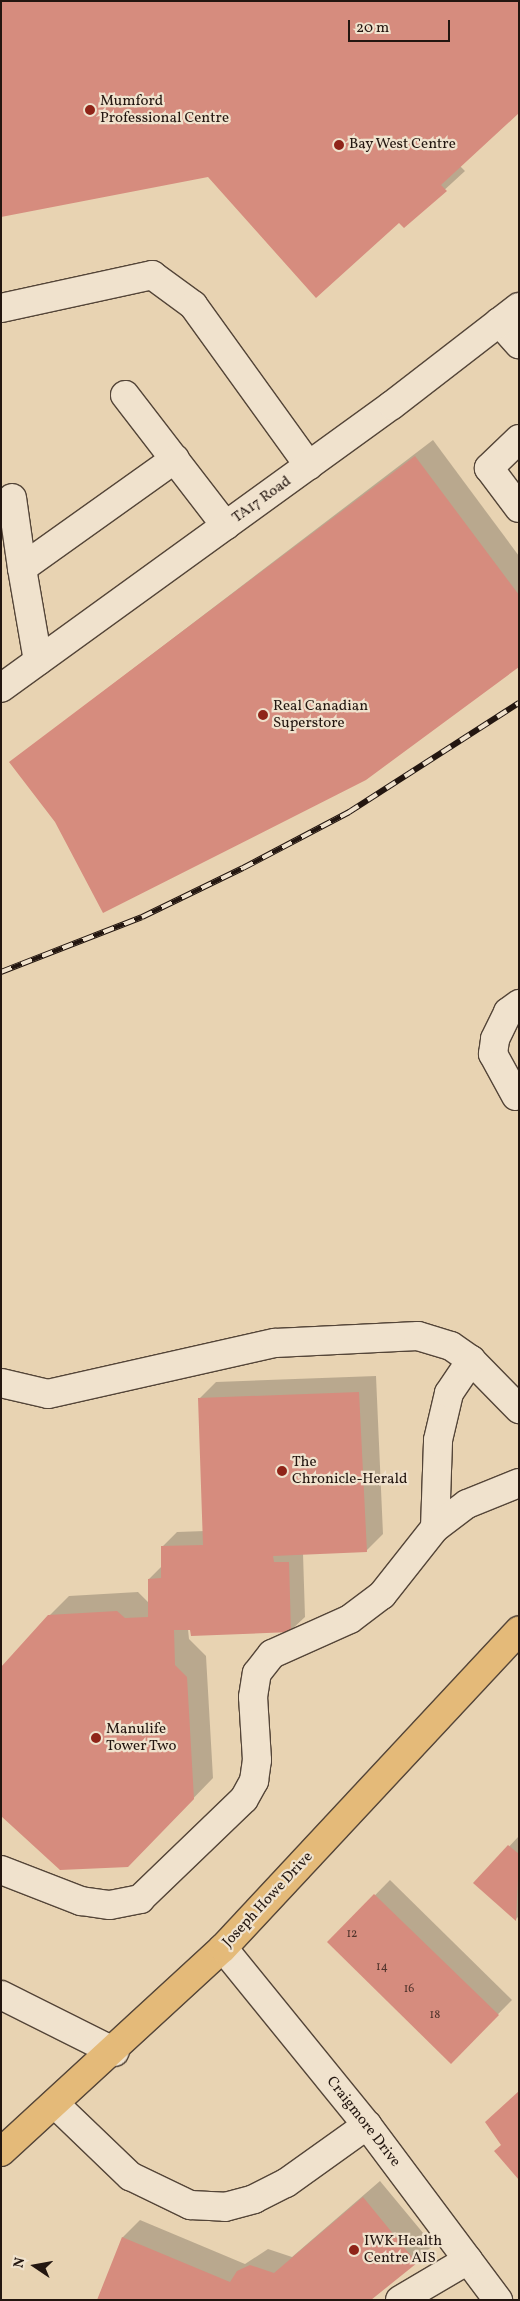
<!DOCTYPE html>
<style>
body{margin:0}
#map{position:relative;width:520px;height:2301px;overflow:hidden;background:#e8d3b2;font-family:Vollkorn,serif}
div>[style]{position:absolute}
.shadow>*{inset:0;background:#0003}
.building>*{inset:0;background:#d68c7e}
.roads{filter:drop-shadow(1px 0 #544538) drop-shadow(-1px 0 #544538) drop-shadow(0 1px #544538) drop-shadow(0 -1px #544538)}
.minor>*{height:28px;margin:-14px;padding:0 14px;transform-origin:14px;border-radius:14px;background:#f0e2cd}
.major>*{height:28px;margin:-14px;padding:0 14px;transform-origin:14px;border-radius:14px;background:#e4ba79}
.rail>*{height:5.5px;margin-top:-2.75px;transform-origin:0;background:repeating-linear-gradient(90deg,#f0e2cd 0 11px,#231610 0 22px);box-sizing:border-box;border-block:1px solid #231610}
.dots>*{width:14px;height:14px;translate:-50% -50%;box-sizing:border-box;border:2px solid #f0e2cd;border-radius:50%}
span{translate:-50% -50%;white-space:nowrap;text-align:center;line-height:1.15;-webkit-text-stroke:4.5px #f0e2cd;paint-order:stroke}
.number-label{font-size:12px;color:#50342c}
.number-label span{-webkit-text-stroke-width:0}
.poi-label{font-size:15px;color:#231610}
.left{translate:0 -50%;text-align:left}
.street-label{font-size:15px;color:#231610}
.frame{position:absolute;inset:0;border:2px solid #231610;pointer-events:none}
.north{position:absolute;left:10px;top:2241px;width:50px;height:50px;-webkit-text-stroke:4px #f0e2cd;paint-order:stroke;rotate:282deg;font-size:14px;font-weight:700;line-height:20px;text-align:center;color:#231610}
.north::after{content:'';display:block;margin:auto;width:18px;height:22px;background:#231610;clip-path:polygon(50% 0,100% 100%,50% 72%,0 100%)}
.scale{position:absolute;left:348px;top:20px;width:102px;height:22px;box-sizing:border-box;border:2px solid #231610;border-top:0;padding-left:6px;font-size:15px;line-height:18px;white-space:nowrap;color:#231610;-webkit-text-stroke:4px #f0e2cd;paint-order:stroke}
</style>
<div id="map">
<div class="shadow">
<div style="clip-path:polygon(1px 1px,460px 166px,465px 171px,404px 227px,399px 221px,209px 176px)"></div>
<div style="clip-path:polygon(433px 440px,519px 556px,519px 666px,56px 822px,11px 762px)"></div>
<div style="clip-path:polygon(376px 1376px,383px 1534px,366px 1551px,303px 1553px,305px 1617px,290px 1631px,188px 1629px,189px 1639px,206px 1656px,213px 1778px,148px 1845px,49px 1616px,69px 1596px,138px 1592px,149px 1603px,149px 1579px,162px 1566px,162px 1547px,177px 1532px,205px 1531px,199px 1399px,216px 1382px)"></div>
<div style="clip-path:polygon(519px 1836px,519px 1916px,516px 1919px,475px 1883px)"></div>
<div style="clip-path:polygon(390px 1880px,512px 2000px,451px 2062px,329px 1942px)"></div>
<div style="clip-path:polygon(380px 2181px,433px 2245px,416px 2262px,98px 2300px,123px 2237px,140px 2220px,245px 2264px,268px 2249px,292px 2257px)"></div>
</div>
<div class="building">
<div style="clip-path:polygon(1px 1px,519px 1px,519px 113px,441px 185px,447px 191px,404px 228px,399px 223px,316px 298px,208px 177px,1px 217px)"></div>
<div style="clip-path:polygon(415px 456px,519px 595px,519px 667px,366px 780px,103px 913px,55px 822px,9px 762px)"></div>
<div style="clip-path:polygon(359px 1392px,367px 1552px,273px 1556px,274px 1562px,289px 1562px,291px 1632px,191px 1636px,190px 1630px,174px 1630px,175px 1665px,187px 1677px,194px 1799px,128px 1867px,60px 1870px,1px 1816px,1px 1667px,48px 1615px,117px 1611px,125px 1618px,148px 1617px,148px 1579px,161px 1578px,161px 1546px,203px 1545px,198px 1398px)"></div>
<div style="clip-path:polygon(508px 1845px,519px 1854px,516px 1921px,473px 1883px)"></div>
<div style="clip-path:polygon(374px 1894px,499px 2015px,451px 2064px,327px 1942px)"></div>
<div style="clip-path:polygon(519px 2091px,519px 2180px,494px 2151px,501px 2145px,485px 2122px)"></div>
<div style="clip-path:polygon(363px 2197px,417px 2263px,371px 2300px,97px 2300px,122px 2237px,230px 2282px,237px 2271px,250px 2265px,274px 2273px)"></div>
</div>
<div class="roads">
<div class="minor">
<div style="left:1px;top:308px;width:155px;rotate:-12.3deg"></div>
<div style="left:152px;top:275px;width:51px;rotate:36.2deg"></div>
<div style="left:193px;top:305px;width:198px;rotate:54.2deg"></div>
<div style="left:499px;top:322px;width:30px;rotate:48deg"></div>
<div style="left:125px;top:395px;width:165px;rotate:52.4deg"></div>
<div style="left:519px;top:439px;width:42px;rotate:136deg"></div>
<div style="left:489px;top:468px;width:50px;rotate:53.1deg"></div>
<div style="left:12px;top:498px;width:71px;rotate:81.9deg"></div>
<div style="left:38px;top:661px;width:94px;rotate:-99.8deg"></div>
<div style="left:22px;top:568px;width:188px;rotate:-35.5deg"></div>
<div style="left:1px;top:688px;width:483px;rotate:-35.9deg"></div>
<div style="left:392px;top:405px;width:160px;rotate:-37.7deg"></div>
<div style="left:516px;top:1096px;width:48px;rotate:-118.7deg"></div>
<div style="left:493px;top:1054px;width:15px;rotate:-82deg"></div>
<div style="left:495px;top:1039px;width:30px;rotate:-64deg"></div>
<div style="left:508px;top:1012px;width:14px;rotate:-36deg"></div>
<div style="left:1px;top:1383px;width:48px;rotate:13.2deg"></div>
<div style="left:48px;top:1394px;width:233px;rotate:-12.7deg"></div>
<div style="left:275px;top:1343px;width:143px;rotate:-2.8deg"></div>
<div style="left:418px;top:1336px;width:34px;rotate:17deg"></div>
<div style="left:451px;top:1346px;width:24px;rotate:35deg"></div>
<div style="left:471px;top:1360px;width:69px;rotate:45.6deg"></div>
<div style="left:435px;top:1528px;width:88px;rotate:-88deg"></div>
<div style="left:438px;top:1440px;width:48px;rotate:-76.8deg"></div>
<div style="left:449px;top:1393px;width:40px;rotate:-56deg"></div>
<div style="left:1px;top:1870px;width:86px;rotate:21.2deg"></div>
<div style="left:81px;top:1901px;width:29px;rotate:8deg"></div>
<div style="left:110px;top:1905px;width:31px;rotate:-11deg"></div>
<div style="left:140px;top:1899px;width:144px;rotate:-43.9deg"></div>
<div style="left:244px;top:1799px;width:21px;rotate:-61deg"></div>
<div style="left:254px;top:1781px;width:21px;rotate:-82deg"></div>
<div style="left:257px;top:1760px;width:63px;rotate:-93.6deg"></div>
<div style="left:253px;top:1697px;width:24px;rotate:-81deg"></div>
<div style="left:257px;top:1673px;width:24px;rotate:-52deg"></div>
<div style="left:272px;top:1654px;width:85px;rotate:-24.2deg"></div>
<div style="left:350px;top:1619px;width:40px;rotate:-37deg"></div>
<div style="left:382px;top:1595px;width:85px;rotate:-51.7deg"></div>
<div style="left:435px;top:1528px;width:40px;rotate:-37deg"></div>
<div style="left:467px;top:1504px;width:56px;rotate:-22deg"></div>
<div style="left:223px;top:1948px;width:228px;rotate:50.9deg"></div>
<div style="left:367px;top:2125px;width:219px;rotate:53.2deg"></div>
<div style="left:1px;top:1995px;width:127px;rotate:26.6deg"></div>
<div style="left:56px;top:2105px;width:103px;rotate:43.8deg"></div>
<div style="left:130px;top:2176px;width:67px;rotate:25.8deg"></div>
<div style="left:190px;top:2205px;width:35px;rotate:3deg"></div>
<div style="left:225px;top:2207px;width:30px;rotate:-15deg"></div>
<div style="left:254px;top:2199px;width:36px;rotate:-27deg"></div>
<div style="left:286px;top:2183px;width:100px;rotate:-35.6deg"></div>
<div style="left:400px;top:2300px;width:79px;rotate:-30.5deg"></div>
</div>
<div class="major">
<div style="left:1px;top:2152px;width:301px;rotate:-42.6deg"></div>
<div style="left:223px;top:1948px;width:434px;rotate:-47deg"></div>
</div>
</div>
<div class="rail">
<div style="left:1px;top:972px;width:151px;rotate:-21.3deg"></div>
<div style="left:142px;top:917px;width:112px;rotate:-25.9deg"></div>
<div style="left:243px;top:868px;width:120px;rotate:-27.8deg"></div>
<div style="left:349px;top:812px;width:202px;rotate:-32.7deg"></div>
</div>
<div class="dots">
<div style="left:90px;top:110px;background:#8f2418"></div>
<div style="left:339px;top:145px;background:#8f2418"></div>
<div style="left:263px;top:715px;background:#8f2418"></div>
<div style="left:282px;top:1471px;background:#8f2418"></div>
<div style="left:96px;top:1738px;background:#8f2418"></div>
<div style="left:354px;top:2250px;background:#8f2418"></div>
</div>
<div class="number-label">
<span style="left:352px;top:1935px">12</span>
<span style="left:382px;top:1968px">14</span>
<span style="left:409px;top:1990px">16</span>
<span style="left:435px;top:2016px">18</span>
</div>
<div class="poi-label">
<span class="left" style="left:100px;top:110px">Mumford<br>Professional Centre</span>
<span class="left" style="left:349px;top:145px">Bay West Centre</span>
<span class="left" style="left:273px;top:715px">Real Canadian<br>Superstore</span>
<span class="left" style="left:292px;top:1471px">The<br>Chronicle-Herald</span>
<span class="left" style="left:106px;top:1738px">Manulife<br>Tower Two</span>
<span class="left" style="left:364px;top:2250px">IWK Health<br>Centre AIS</span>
</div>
<div class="street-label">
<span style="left:262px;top:500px;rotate:-36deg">TA17 Road</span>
<span style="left:268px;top:1900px;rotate:-47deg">Joseph Howe Drive</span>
<span style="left:363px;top:2122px;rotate:52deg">Craigmore Drive</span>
</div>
<div class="frame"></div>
<div class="north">N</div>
<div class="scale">20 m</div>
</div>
